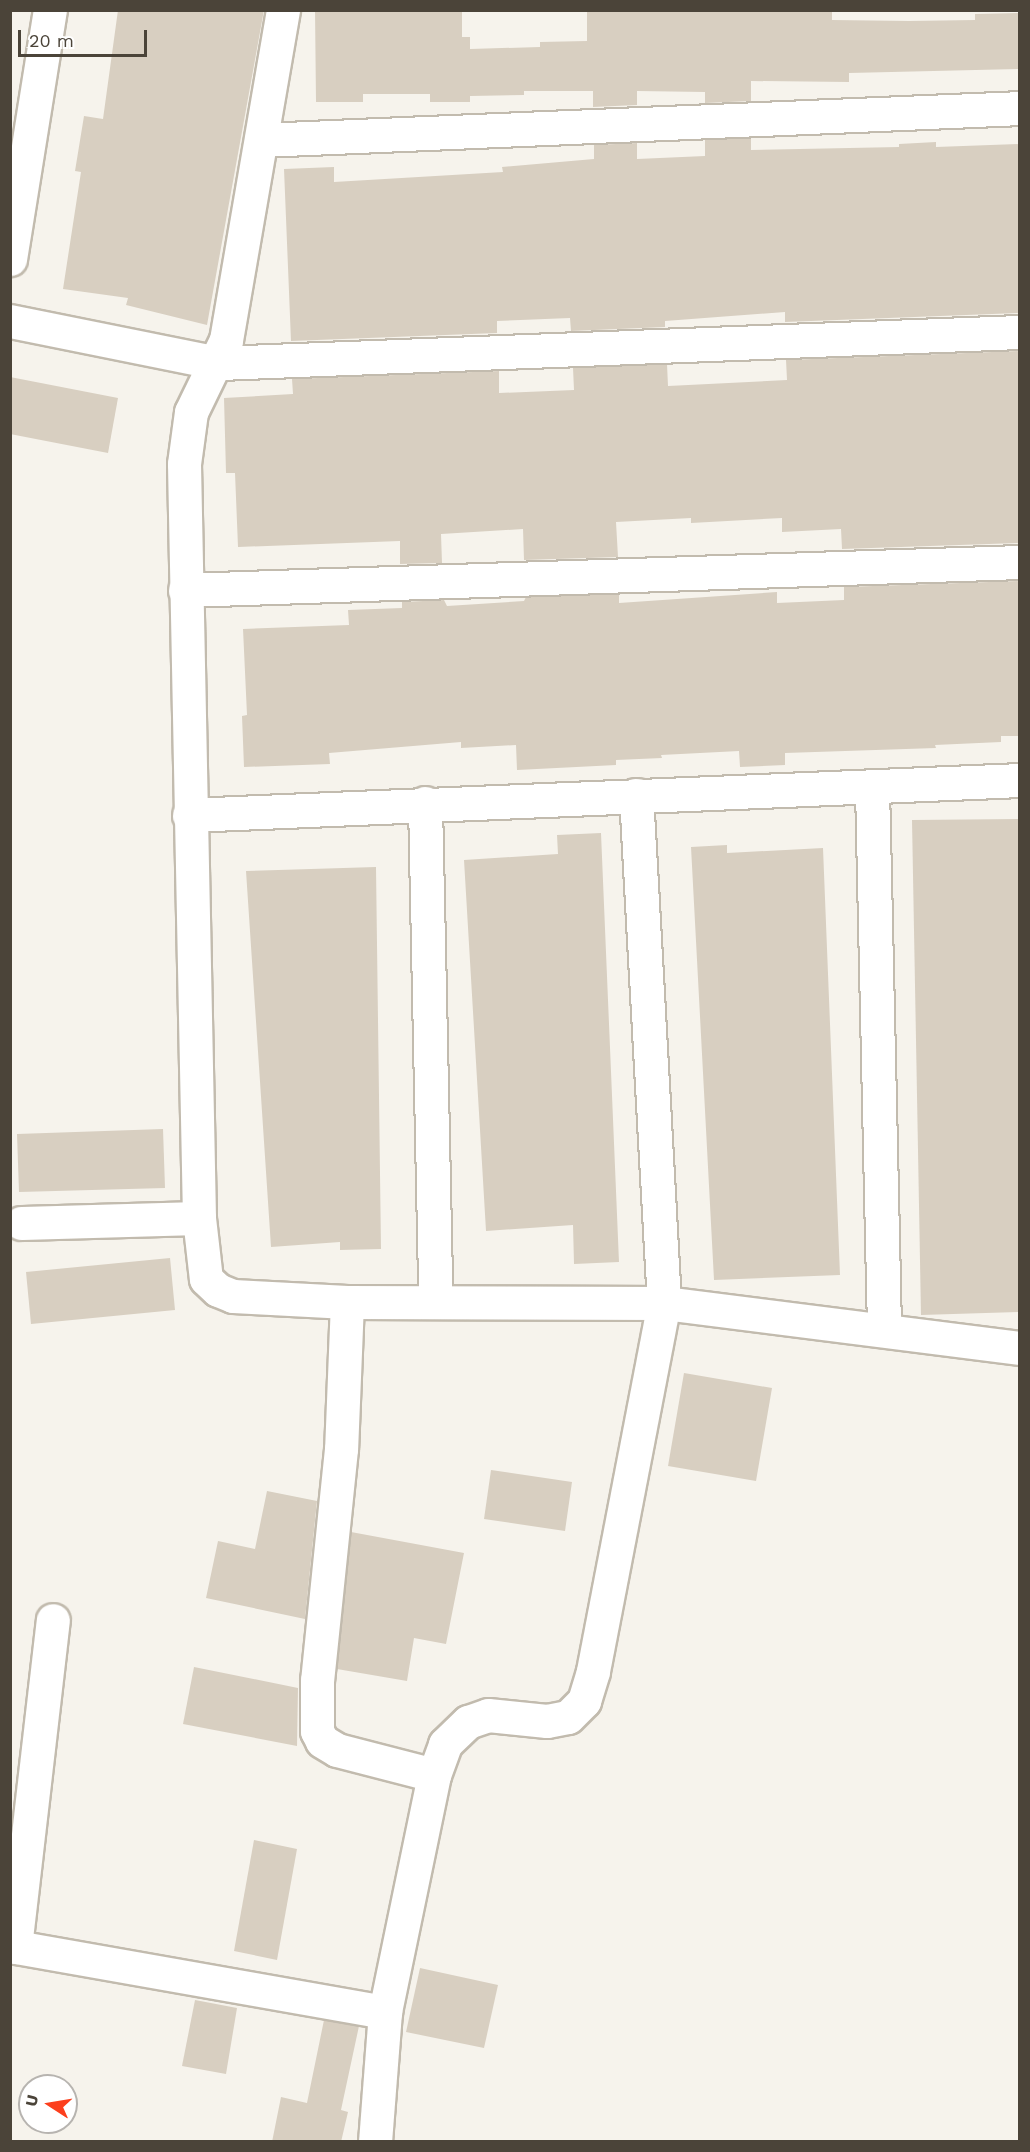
<!DOCTYPE html>
<style>
body{margin:0}
#map{position:relative;width:1030px;height:2152px;overflow:hidden;background:#f6f3ec;font-family:"Work Sans",sans-serif}
div>[style]{position:absolute}
.building>*{inset:0;background:#d8cfc1}
.roads{filter:drop-shadow(2px 0 #c2bbae) drop-shadow(-2px 0 #c2bbae) drop-shadow(0 2px #c2bbae) drop-shadow(0 -2px #c2bbae)}
.minor>*{height:33px;margin:-16.5px;padding:0 16.5px;transform-origin:16.5px;border-radius:16.5px;background:#fff}
span{translate:-50% -50%;white-space:nowrap;text-align:center;line-height:1.15;-webkit-text-stroke:5px #fff;paint-order:stroke}
.frame{position:absolute;inset:0;border:12px solid #4b4439;pointer-events:none}
.north{position:absolute;left:18px;top:2074px;width:60px;height:60px;box-sizing:border-box;background:#fff;border:2px solid #b7b4b0;border-radius:50%;rotate:282deg;font-size:16px;font-weight:700;line-height:24px;text-align:center;color:#4b4439}
.north::after{content:'';display:block;margin:auto;width:21px;height:27px;background:#fc3f1d;clip-path:polygon(50% 0,100% 100%,50% 72%,0 100%)}
.scale{position:absolute;left:18px;top:30px;width:129px;height:27px;box-sizing:border-box;border:3px solid #4b4439;border-top:0;padding-left:8px;font-size:18px;line-height:21px;white-space:nowrap;color:#4b4439;-webkit-text-stroke:4px #fff;paint-order:stroke}
</style>
<div id="map">
<div class="building">
<div style="clip-path:polygon(118px 10px,264px 10px,207px 325px,126px 305px,128px 298px,63px 289px,81px 172px,75px 171px,84px 116px,103px 119px)"></div>
<div style="clip-path:polygon(315px 10px,462px 10px,462px 37px,470px 37px,470px 49px,540px 47px,540px 42px,587px 41px,587px 10px,832px 10px,832px 20px,909px 21px,975px 20px,975px 14px,1020px 13px,1020px 69px,849px 73px,849px 82px,751px 81px,751px 101px,705px 103px,705px 92px,637px 91px,637px 105px,593px 107px,593px 91px,524px 91px,524px 95px,470px 96px,470px 102px,430px 102px,430px 94px,363px 94px,363px 102px,316px 102px)"></div>
<div style="clip-path:polygon(751px 138px,751px 150px,899px 147px,899px 144px,936px 142px,936px 147px,1020px 144px,1020px 313px,785px 322px,785px 312px,665px 321px,665px 327px,571px 331px,570px 318px,497px 321px,497px 333px,291px 341px,284px 169px,334px 167px,334px 182px,503px 172px,502px 167px,594px 159px,594px 145px,637px 143px,637px 159px,705px 156px,705px 140px)"></div>
<div style="clip-path:polygon(1020px 351px,1020px 543px,842px 549px,841px 529px,782px 532px,782px 518px,691px 523px,691px 518px,616px 522px,618px 557px,524px 560px,523px 529px,441px 534px,442px 563px,400px 564px,400px 541px,238px 547px,235px 473px,226px 473px,224px 398px,293px 394px,292px 379px,499px 371px,499px 393px,574px 390px,573px 368px,667px 364px,668px 386px,787px 380px,786px 360px)"></div>
<div style="clip-path:polygon(10px 377px,118px 398px,108px 453px,10px 434px)"></div>
<div style="clip-path:polygon(1020px 581px,1020px 736px,1001px 736px,1001px 742px,935px 745px,936px 748px,785px 753px,785px 765px,740px 767px,739px 751px,661px 755px,662px 758px,616px 760px,616px 765px,517px 770px,516px 745px,461px 748px,461px 742px,329px 753px,330px 764px,244px 767px,242px 716px,247px 715px,243px 629px,349px 625px,348px 610px,402px 608px,402px 602px,444px 600px,447px 606px,524px 601px,526px 597px,619px 594px,619px 603px,777px 592px,777px 603px,844px 600px,844px 587px)"></div>
<div style="clip-path:polygon(1020px 819px,1020px 1312px,921px 1315px,912px 820px)"></div>
<div style="clip-path:polygon(601px 833px,619px 1262px,574px 1264px,573px 1225px,486px 1231px,464px 860px,558px 854px,557px 835px)"></div>
<div style="clip-path:polygon(727px 845px,727px 853px,823px 848px,840px 1275px,714px 1280px,691px 847px)"></div>
<div style="clip-path:polygon(376px 867px,381px 1249px,340px 1250px,340px 1242px,271px 1247px,246px 871px)"></div>
<div style="clip-path:polygon(163px 1129px,165px 1188px,19px 1192px,17px 1134px)"></div>
<div style="clip-path:polygon(170px 1258px,175px 1310px,31px 1324px,26px 1272px)"></div>
<div style="clip-path:polygon(684px 1373px,772px 1388px,756px 1481px,668px 1466px)"></div>
<div style="clip-path:polygon(491px 1470px,572px 1482px,565px 1531px,484px 1519px)"></div>
<div style="clip-path:polygon(267px 1491px,317px 1501px,305px 1619px,206px 1598px,218px 1541px,255px 1549px)"></div>
<div style="clip-path:polygon(351px 1532px,464px 1553px,446px 1644px,414px 1638px,407px 1681px,337px 1669px)"></div>
<div style="clip-path:polygon(194px 1667px,298px 1688px,297px 1746px,183px 1724px)"></div>
<div style="clip-path:polygon(254px 1840px,297px 1849px,277px 1960px,234px 1951px)"></div>
<div style="clip-path:polygon(420px 1968px,498px 1985px,484px 2048px,406px 2032px)"></div>
<div style="clip-path:polygon(195px 2000px,237px 2008px,226px 2074px,182px 2066px)"></div>
<div style="clip-path:polygon(324px 2020px,359px 2026px,341px 2110px,348px 2112px,341px 2142px,272px 2142px,281px 2097px,307px 2103px)"></div>
</div>
<div class="roads">
<div class="minor">
<div style="left:283px;top:10px;width:335px;rotate:99.8deg"></div>
<div style="left:226px;top:340px;width:80px;rotate:115.9deg"></div>
<div style="left:191px;top:412px;width:52px;rotate:97.7deg"></div>
<div style="left:184px;top:464px;width:754px;rotate:88.86deg"></div>
<div style="left:199px;top:1218px;width:61px;rotate:83.5deg"></div>
<div style="left:206px;top:1279px;width:16px;rotate:43deg"></div>
<div style="left:218px;top:1290px;width:16px;rotate:22deg"></div>
<div style="left:233px;top:1296px;width:114px;rotate:3deg"></div>
<div style="left:347px;top:1302px;width:317px;rotate:0.2deg"></div>
<div style="left:664px;top:1303px;width:359px;rotate:7.2deg"></div>
<div style="left:261px;top:140px;width:760px;rotate:-2.41deg"></div>
<div style="left:10px;top:259px;width:252px;rotate:-80.9deg"></div>
<div style="left:10px;top:321px;width:213px;rotate:11.4deg"></div>
<div style="left:219px;top:363px;width:802px;rotate:-2.22deg"></div>
<div style="left:185px;top:590px;width:835px;rotate:-1.92deg"></div>
<div style="left:872px;top:787px;width:542px;rotate:88.73deg"></div>
<div style="left:425px;top:803px;width:498px;rotate:88.8deg"></div>
<div style="left:189px;top:815px;width:832px;rotate:-2.41deg"></div>
<div style="left:21px;top:1223px;width:178px;rotate:-1.6deg"></div>
<div style="left:347px;top:1302px;width:147px;rotate:92.3deg"></div>
<div style="left:341px;top:1449px;width:232px;rotate:95.9deg"></div>
<div style="left:317px;top:1680px;width:51px;rotate:90deg"></div>
<div style="left:317px;top:1731px;width:11px;rotate:63deg"></div>
<div style="left:322px;top:1741px;width:17px;rotate:31deg"></div>
<div style="left:337px;top:1750px;width:100px;rotate:14.5deg"></div>
<div style="left:434px;top:1775px;width:242px;rotate:101.7deg"></div>
<div style="left:385px;top:2012px;width:130px;rotate:94.4deg"></div>
<div style="left:434px;top:1775px;width:33px;rotate:-70deg"></div>
<div style="left:445px;top:1744px;width:32px;rotate:-44deg"></div>
<div style="left:468px;top:1722px;width:21px;rotate:-19deg"></div>
<div style="left:488px;top:1715px;width:59px;rotate:5.8deg"></div>
<div style="left:547px;top:1721px;width:21px;rotate:-11deg"></div>
<div style="left:568px;top:1717px;width:23px;rotate:-45deg"></div>
<div style="left:584px;top:1701px;width:31px;rotate:-73deg"></div>
<div style="left:593px;top:1671px;width:375px;rotate:-79.1deg"></div>
<div style="left:664px;top:1303px;width:509px;rotate:-93.15deg"></div>
<div style="left:10px;top:1946px;width:381px;rotate:10deg"></div>
<div style="left:15px;top:1947px;width:329px;rotate:-83.4deg"></div>
</div>
</div>
<div class="frame"></div>
<div class="north">U</div>
<div class="scale">20 m</div>
</div>
